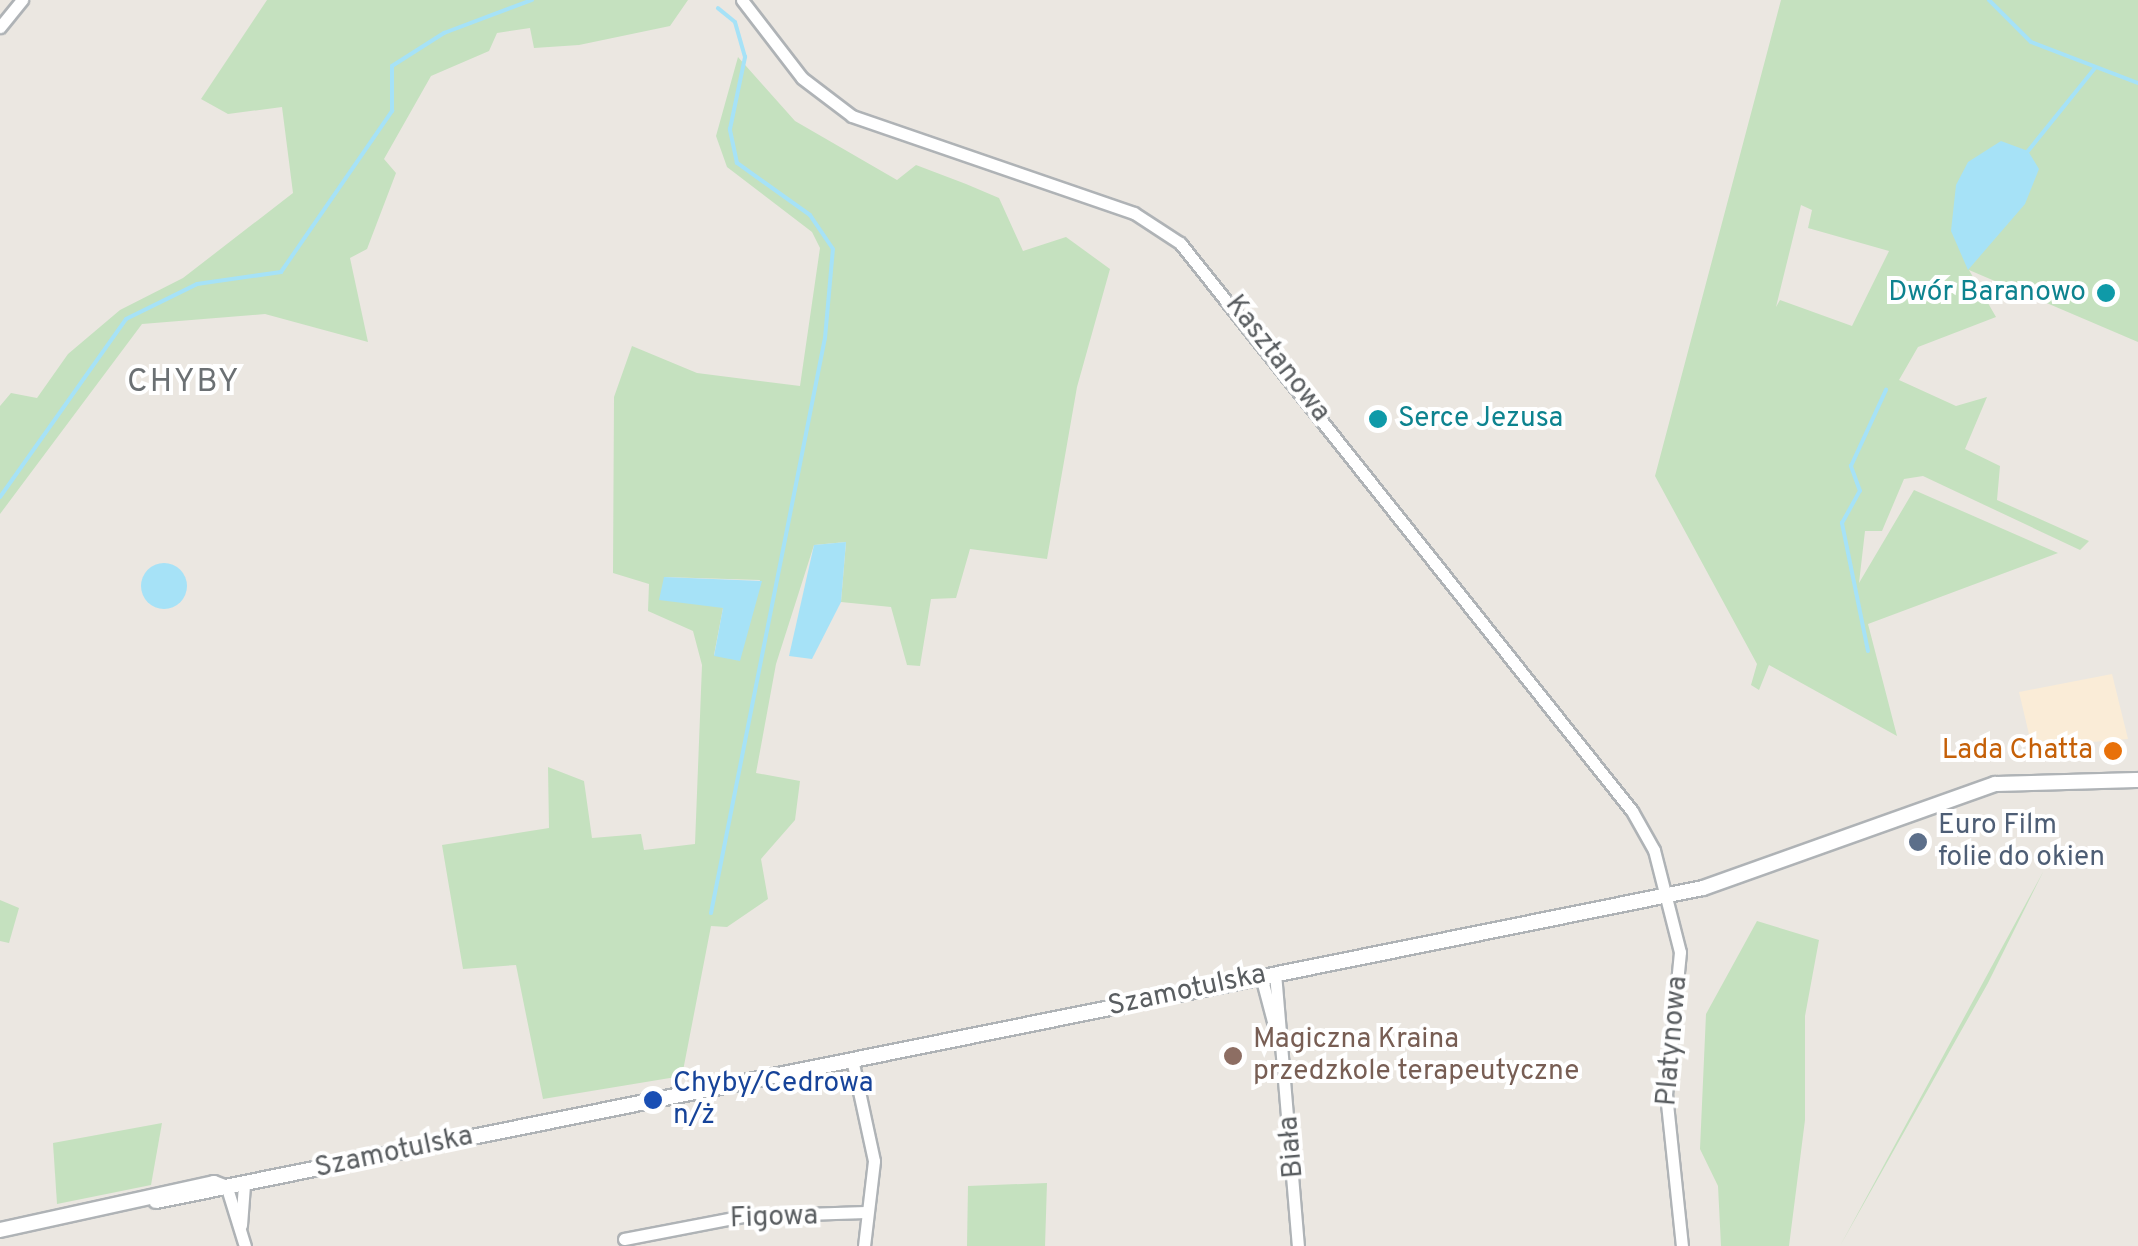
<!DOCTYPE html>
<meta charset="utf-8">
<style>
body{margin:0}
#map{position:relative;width:2138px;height:1246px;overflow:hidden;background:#ebe7e1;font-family:Overpass,sans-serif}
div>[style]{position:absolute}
.commercial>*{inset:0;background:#faecd7}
.green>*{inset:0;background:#c5e1bf}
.water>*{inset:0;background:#a6e2f7}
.round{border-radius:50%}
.stream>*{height:4px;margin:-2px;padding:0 2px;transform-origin:2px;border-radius:2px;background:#a6e2f7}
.roads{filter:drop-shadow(2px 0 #afb3b6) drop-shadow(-2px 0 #afb3b6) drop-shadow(0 2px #afb3b6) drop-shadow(0 -2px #afb3b6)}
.minor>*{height:11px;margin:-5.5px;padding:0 5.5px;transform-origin:5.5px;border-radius:5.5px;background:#fff}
.tertiary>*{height:14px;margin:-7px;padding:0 7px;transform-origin:7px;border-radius:7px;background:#fff}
.dots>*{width:28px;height:28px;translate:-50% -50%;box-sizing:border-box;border:5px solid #fff;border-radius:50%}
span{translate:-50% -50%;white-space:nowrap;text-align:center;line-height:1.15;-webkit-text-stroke:8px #fff;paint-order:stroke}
.culture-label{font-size:28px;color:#0d838f}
.right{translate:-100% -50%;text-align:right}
.left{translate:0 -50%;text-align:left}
.street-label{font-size:28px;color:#5a5e61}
.food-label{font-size:28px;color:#c56008}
.service-label{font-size:28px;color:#4e5e75}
.education-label{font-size:28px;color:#785e54}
.transit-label{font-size:28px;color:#164399}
.quarter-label{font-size:32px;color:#6b7073;letter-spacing:2.5px}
</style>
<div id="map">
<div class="commercial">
<div style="clip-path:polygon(2112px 674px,2128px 739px,2032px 747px,2019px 692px)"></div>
</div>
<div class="green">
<div style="clip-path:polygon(267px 0,688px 0,670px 26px,579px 45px,534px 48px,530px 28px,497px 33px,489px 51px,431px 76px,384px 159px,396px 173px,367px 249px,350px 258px,368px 342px,265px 314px,142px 324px,0 514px,0 406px,11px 393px,37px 398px,68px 354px,120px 310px,183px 278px,293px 193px,282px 107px,228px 114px,201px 99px)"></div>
<div style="clip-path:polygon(evenodd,1781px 0,2138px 0,2138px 342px,1969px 270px,1996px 317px,1918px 347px,1899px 380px,1956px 406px,1987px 397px,1965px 449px,2000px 466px,1997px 500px,2089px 541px,2080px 550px,1923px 476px,1904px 479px,1882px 531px,1865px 531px,1859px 583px,1914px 490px,2058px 553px,1868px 624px,1897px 736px,1769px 665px,1759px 690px,1751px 685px,1757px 664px,1655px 476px,1781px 0,1801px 205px,1812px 210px,1808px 228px,1889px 251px,1852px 326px,1780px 300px,1776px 307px,1801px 205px)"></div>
<div style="clip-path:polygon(evenodd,738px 57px,795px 121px,897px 180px,916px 165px,966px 184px,999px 198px,1023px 251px,1066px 237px,1110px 269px,1077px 387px,1047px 559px,970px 549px,956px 598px,931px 599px,920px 666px,907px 665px,891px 607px,841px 602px,846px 542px,814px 545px,776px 664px,756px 773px,800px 781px,795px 820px,761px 859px,768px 899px,727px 927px,711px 926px,682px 1076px,543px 1099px,516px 965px,463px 969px,442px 845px,549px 828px,548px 767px,584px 781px,592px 838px,641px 834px,644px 850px,695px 844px,702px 665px,693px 631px,648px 611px,649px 584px,613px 573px,614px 397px,632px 346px,697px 373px,800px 386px,820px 248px,812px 232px,727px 167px,716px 136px,738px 57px,664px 577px,760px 580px,739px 660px,714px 655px,723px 608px,664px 577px)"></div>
<div style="clip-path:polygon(2046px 866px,1988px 983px,1840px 1246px,2043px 872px)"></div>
<div style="clip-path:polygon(0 900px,19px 908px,9px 943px,0 941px)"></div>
<div style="clip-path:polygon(1757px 921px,1819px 940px,1805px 1016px,1805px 1120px,1789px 1246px,1721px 1246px,1718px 1186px,1700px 1149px,1706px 1014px)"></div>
<div style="clip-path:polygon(162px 1123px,151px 1185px,57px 1204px,53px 1143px)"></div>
<div style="clip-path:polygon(1047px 1183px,1045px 1246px,967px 1246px,968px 1186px)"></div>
</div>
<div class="water">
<div style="clip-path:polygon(2001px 141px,2028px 151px,2039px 169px,2025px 204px,1968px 270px,1951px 231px,1956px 185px,1968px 162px)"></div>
<div style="clip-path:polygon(846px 542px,841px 602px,812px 659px,789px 656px,814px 545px)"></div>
<div class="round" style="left:141px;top:563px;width:46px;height:46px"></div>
<div style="clip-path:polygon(664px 577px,762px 581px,740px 661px,714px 656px,723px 608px,659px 600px)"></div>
</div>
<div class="stream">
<div style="left:1989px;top:0;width:59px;rotate:45deg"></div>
<div style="left:2031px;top:42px;width:115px;rotate:21deg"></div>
<div style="left:2028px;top:151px;width:107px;rotate:-51.1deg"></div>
<div style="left:0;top:497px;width:218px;rotate:-54.7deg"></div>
<div style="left:126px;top:319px;width:79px;rotate:-26.2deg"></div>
<div style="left:197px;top:284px;width:85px;rotate:-8.1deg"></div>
<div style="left:281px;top:272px;width:196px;rotate:-55.4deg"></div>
<div style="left:392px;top:111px;width:45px;rotate:-90deg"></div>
<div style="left:392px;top:66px;width:62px;rotate:-32.4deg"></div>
<div style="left:444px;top:33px;width:94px;rotate:-20.6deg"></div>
<div style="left:1868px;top:651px;width:131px;rotate:-101.5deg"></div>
<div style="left:1842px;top:523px;width:37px;rotate:-61deg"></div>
<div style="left:1860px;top:491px;width:27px;rotate:-110deg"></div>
<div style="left:1851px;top:466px;width:84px;rotate:-65.3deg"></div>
<div style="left:711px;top:913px;width:586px;rotate:-78.79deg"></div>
<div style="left:825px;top:338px;width:89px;rotate:-84.9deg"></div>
<div style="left:833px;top:249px;width:41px;rotate:-124.1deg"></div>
<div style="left:810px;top:215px;width:90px;rotate:-144.5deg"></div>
<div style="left:737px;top:163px;width:35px;rotate:-102deg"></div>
<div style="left:730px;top:129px;width:74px;rotate:-78.2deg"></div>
<div style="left:745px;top:57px;width:36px;rotate:-106deg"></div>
<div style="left:735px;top:22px;width:22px;rotate:-141deg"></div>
</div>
<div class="roads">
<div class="minor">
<div style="left:742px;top:0;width:98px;rotate:52.4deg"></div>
<div style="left:802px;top:78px;width:63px;rotate:37.2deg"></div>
<div style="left:852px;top:116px;width:298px;rotate:19deg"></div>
<div style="left:1134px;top:213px;width:55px;rotate:33.1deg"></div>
<div style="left:1180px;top:243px;width:726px;rotate:51.49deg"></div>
<div style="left:1632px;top:811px;width:45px;rotate:60.6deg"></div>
<div style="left:1654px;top:850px;width:105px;rotate:75.7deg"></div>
<div style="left:1680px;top:952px;width:143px;rotate:95.6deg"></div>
<div style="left:1666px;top:1094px;width:153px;rotate:84deg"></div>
<div style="left:0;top:27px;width:35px;rotate:-51deg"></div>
<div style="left:1275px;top:973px;width:274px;rotate:85.2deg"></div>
<div style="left:1261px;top:976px;width:70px;rotate:75.2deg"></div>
<div style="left:852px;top:1059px;width:104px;rotate:77.8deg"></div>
<div style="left:874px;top:1161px;width:86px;rotate:96.7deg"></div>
<div style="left:227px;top:1188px;width:61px;rotate:72.8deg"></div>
<div style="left:241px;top:1225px;width:40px;rotate:-85.7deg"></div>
<div style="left:624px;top:1239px;width:121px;rotate:-10.9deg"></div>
<div style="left:743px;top:1216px;width:123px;rotate:-1.9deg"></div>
</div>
<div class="tertiary">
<div style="left:156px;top:1201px;width:1578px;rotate:-11.44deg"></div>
<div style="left:1703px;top:888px;width:310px;rotate:-19.6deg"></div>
<div style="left:1995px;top:784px;width:143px;rotate:-1.6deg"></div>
<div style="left:0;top:1230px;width:219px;rotate:-12.4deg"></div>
<div style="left:214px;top:1183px;width:14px;rotate:21deg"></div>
</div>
</div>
<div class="dots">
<div style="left:2106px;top:293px;background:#0f9aa8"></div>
<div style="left:1378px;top:419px;background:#0f9aa8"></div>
<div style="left:2113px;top:751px;background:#e8710a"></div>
<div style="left:1918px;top:842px;background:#5c6f8a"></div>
<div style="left:1233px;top:1056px;background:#8d6e63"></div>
<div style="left:653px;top:1100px;background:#1a4fb4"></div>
</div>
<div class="culture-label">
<span class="right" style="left:2086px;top:293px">Dwór Baranowo</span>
<span class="left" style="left:1398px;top:419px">Serce Jezusa</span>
</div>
<div class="street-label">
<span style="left:1277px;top:359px;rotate:52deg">Kasztanowa</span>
<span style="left:1187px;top:991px;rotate:-12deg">Szamotulska</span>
<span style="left:1673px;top:1041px;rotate:-85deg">Platynowa</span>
<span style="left:1292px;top:1147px;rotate:-95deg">Biała</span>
<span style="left:394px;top:1153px;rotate:-12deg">Szamotulska</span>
<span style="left:774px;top:1218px;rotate:-2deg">Figowa</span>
</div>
<div class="food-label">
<span class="right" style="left:2093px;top:751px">Lada Chatta</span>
</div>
<div class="service-label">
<span class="left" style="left:1938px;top:842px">Euro Film<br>folie do okien</span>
</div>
<div class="education-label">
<span class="left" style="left:1253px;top:1056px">Magiczna Kraina<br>przedzkole terapeutyczne</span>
</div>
<div class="transit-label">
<span class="left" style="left:673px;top:1100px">Chyby/Cedrowa<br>n/ż</span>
</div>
<div class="quarter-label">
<span style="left:184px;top:383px">CHYBY</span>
</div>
</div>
